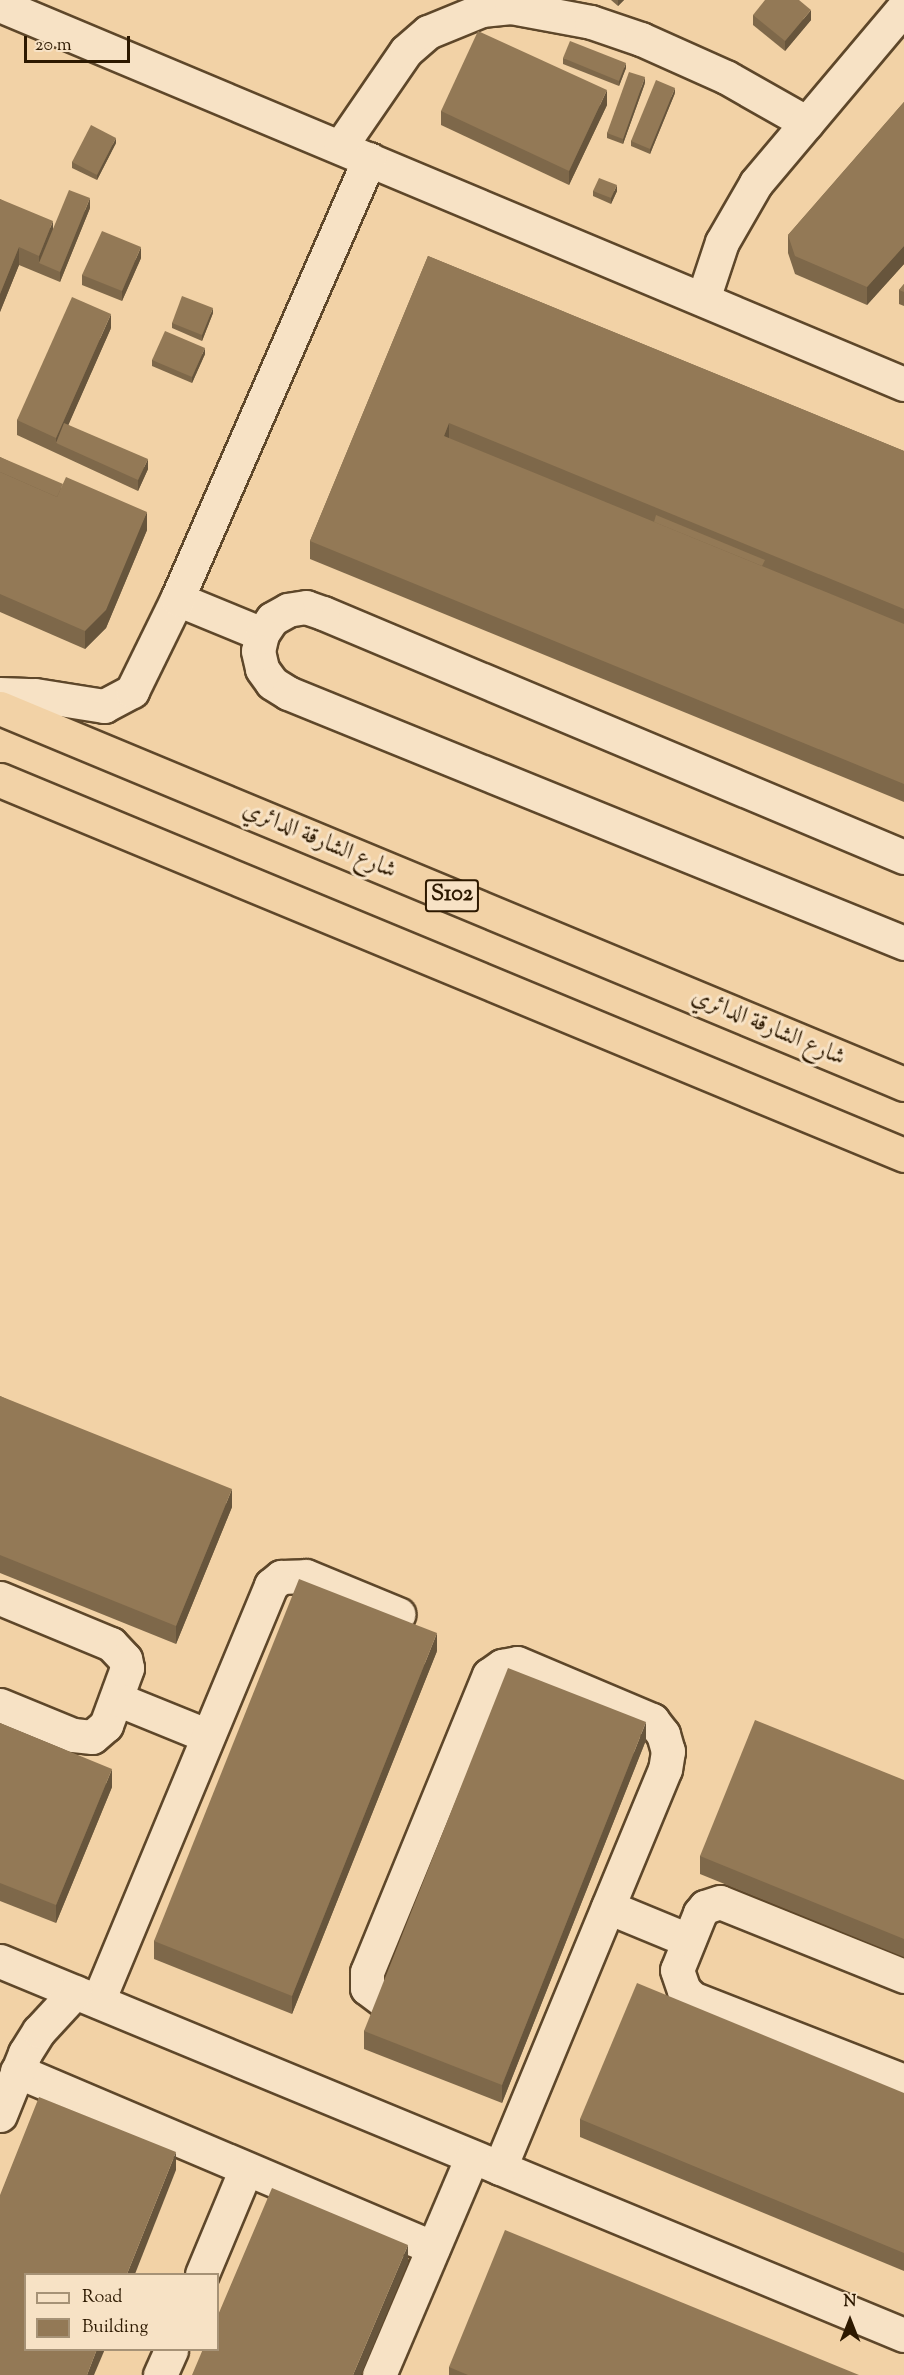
<!DOCTYPE html>
<meta charset="utf-8">
<style>
body{margin:0}
#map{position:relative;width:904px;height:2375px;overflow:hidden;background:#f2d2a6;font-family:"Sorts Mill Goudy",Amiri,serif}
div>[style]{position:absolute}
.roads{filter:drop-shadow(2px 0 #5e472a) drop-shadow(-2px 0 #5e472a) drop-shadow(0 2px #5e472a) drop-shadow(0 -2px #5e472a)}
.minor>*{height:33px;margin:-16.5px;padding:0 16.5px;transform-origin:16.5px;border-radius:16.5px;background:#f7e2c5}
.highway>*{height:33px;margin:-16.5px;padding:0 16.5px;transform-origin:16.5px;border-radius:16.5px;background:#f2d2a6}
.wall>*{inset:0;background:#7e684a}
.shaded-wall>*{inset:0;background:#67553c}
.building>*{inset:0;background:#937956}
span{translate:-50% -50%;white-space:nowrap;text-align:center;line-height:1.15;-webkit-text-stroke:6px #f7e2c5;paint-order:stroke}
.shield-label span{padding:2px 4px;background:#f7e2c5;border:2px solid;border-radius:4px;-webkit-text-stroke-width:0}
.shield-label{font-size:22px;color:#2d1900;font-weight:700}
.street-label{font-size:24px;color:#2d1900}
.legend{position:absolute;left:24px;top:2273px;width:195px;height:78px;box-sizing:border-box;background:#f7e2c5;border:2px solid #a69276;margin:0;padding:8px 10px;list-style:none;font-size:18px;color:#2d1900}
.legend li{display:flex;align-items:center;gap:12px;height:30px}
.legend b{width:30px;border:2px solid #a69276}
.north{position:absolute;left:820px;top:2291px;width:60px;height:60px;-webkit-text-stroke:4px #f7e2c5;paint-order:stroke;rotate:0deg;font-size:16px;font-weight:700;line-height:24px;text-align:center;color:#2d1900}
.north::after{content:'';display:block;margin:auto;width:21px;height:27px;background:#2d1900;clip-path:polygon(50% 0,100% 100%,50% 72%,0 100%)}
.scale{position:absolute;left:24px;top:36px;width:106px;height:27px;box-sizing:border-box;border:3px solid #2d1900;border-top:0;padding-left:8px;font-size:18px;line-height:21px;white-space:nowrap;color:#2d1900;-webkit-text-stroke:4px #f7e2c5;paint-order:stroke}
</style>
<div id="map">
<div class="roads">
<div class="minor">
<div style="left:0;top:5px;width:980px;rotate:22.75deg"></div>
<div style="left:340px;top:147px;width:116px;rotate:-55.5deg"></div>
<div style="left:406px;top:51px;width:29px;rotate:-41deg"></div>
<div style="left:428px;top:32px;width:58px;rotate:-22.2deg"></div>
<div style="left:482px;top:10px;width:29px;rotate:-6deg"></div>
<div style="left:511px;top:7px;width:81px;rotate:10.6deg"></div>
<div style="left:591px;top:22px;width:53px;rotate:18.8deg"></div>
<div style="left:641px;top:39px;width:93px;rotate:24.1deg"></div>
<div style="left:726px;top:77px;width:93px;rotate:29.6deg"></div>
<div style="left:703px;top:299px;width:60px;rotate:-71.6deg"></div>
<div style="left:722px;top:242px;width:68px;rotate:-60deg"></div>
<div style="left:756px;top:183px;width:230px;rotate:-49.9deg"></div>
<div style="left:177px;top:599px;width:92px;rotate:22.4deg"></div>
<div style="left:0;top:694px;width:35px;rotate:2deg"></div>
<div style="left:35px;top:695px;width:70px;rotate:9.1deg"></div>
<div style="left:104px;top:706px;width:32px;rotate:-28deg"></div>
<div style="left:132px;top:691px;width:102px;rotate:-63.9deg"></div>
<div style="left:177px;top:599px;width:480px;rotate:-66.4deg"></div>
<div style="left:904px;top:857px;width:630px;rotate:-157.22deg"></div>
<div style="left:323px;top:613px;width:18px;rotate:-161deg"></div>
<div style="left:306px;top:607px;width:18px;rotate:171deg"></div>
<div style="left:288px;top:610px;width:18px;rotate:151deg"></div>
<div style="left:272px;top:619px;width:18px;rotate:124deg"></div>
<div style="left:262px;top:634px;width:17px;rotate:103deg"></div>
<div style="left:258px;top:651px;width:18px;rotate:77deg"></div>
<div style="left:262px;top:669px;width:17px;rotate:54deg"></div>
<div style="left:272px;top:683px;width:19px;rotate:32deg"></div>
<div style="left:288px;top:693px;width:665px;rotate:22.09deg"></div>
<div style="left:0;top:1598px;width:120px;rotate:22.5deg"></div>
<div style="left:111px;top:1644px;width:21px;rotate:47deg"></div>
<div style="left:125px;top:1659px;width:9px;rotate:77deg"></div>
<div style="left:127px;top:1668px;width:61px;rotate:110.2deg"></div>
<div style="left:106px;top:1725px;width:18px;rotate:139deg"></div>
<div style="left:92px;top:1737px;width:19px;rotate:-174deg"></div>
<div style="left:73px;top:1735px;width:79px;rotate:-157.7deg"></div>
<div style="left:117px;top:1699px;width:98px;rotate:22.1deg"></div>
<div style="left:608px;top:1907px;width:87px;rotate:22.4deg"></div>
<div style="left:0;top:1961px;width:978px;rotate:22.48deg"></div>
<div style="left:904px;top:1976px;width:198px;rotate:-158.1deg"></div>
<div style="left:720px;top:1902px;width:16px;rotate:162deg"></div>
<div style="left:705px;top:1907px;width:8px;rotate:130deg"></div>
<div style="left:700px;top:1913px;width:61px;rotate:112deg"></div>
<div style="left:677px;top:1970px;width:21px;rotate:71deg"></div>
<div style="left:684px;top:1990px;width:11px;rotate:45deg"></div>
<div style="left:692px;top:1998px;width:228px;rotate:21.4deg"></div>
<div style="left:383px;top:2000px;width:20px;rotate:-143deg"></div>
<div style="left:367px;top:1988px;width:16px;rotate:-90deg"></div>
<div style="left:367px;top:1972px;width:321px;rotate:-67.7deg"></div>
<div style="left:489px;top:1675px;width:16px;rotate:-35deg"></div>
<div style="left:502px;top:1666px;width:15px;rotate:-11deg"></div>
<div style="left:517px;top:1663px;width:147px;rotate:22.9deg"></div>
<div style="left:652px;top:1720px;width:18px;rotate:52deg"></div>
<div style="left:663px;top:1734px;width:18px;rotate:74deg"></div>
<div style="left:668px;top:1751px;width:18px;rotate:99deg"></div>
<div style="left:665px;top:1769px;width:432px;rotate:112.5deg"></div>
<div style="left:98px;top:2001px;width:451px;rotate:-67.4deg"></div>
<div style="left:271px;top:1585px;width:13px;rotate:-39deg"></div>
<div style="left:281px;top:1577px;width:25px;rotate:-2deg"></div>
<div style="left:306px;top:1576px;width:100px;rotate:22.4deg"></div>
<div style="left:17px;top:2071px;width:452px;rotate:23deg"></div>
<div style="left:0;top:2115px;width:67px;rotate:-68deg"></div>
<div style="left:25px;top:2053px;width:26px;rotate:-58deg"></div>
<div style="left:39px;top:2031px;width:53px;rotate:-47.3deg"></div>
<div style="left:202px;top:2274px;width:112px;rotate:-67.3deg"></div>
<div style="left:160px;top:2375px;width:27px;rotate:-66deg"></div>
<div style="left:379px;top:2375px;width:237px;rotate:-66.9deg"></div>
</div>
<div class="highway">
<div style="left:0;top:708px;width:979px;rotate:22.58deg"></div>
<div style="left:0;top:780px;width:979px;rotate:22.53deg"></div>
</div>
</div>
<div class="wall">
<div style="clip-path:polygon(611px 0,624px 0,618px 6px)"></div>
<div style="clip-path:polygon(753px 15px,811px 20px,785px 51px,753px 25px)"></div>
<div style="clip-path:polygon(563px 58px,626px 68px,619px 86px,563px 64px)"></div>
<div style="clip-path:polygon(645px 83px,623px 144px,607px 138px,607px 133px)"></div>
<div style="clip-path:polygon(675px 93px,650px 154px,631px 146px,631px 141px)"></div>
<div style="clip-path:polygon(904px 102px,904px 264px,867px 305px,795px 274px,788px 253px,788px 235px)"></div>
<div style="clip-path:polygon(607px 105px,569px 185px,441px 125px,441px 111px)"></div>
<div style="clip-path:polygon(116px 143px,97px 180px,72px 168px,72px 162px)"></div>
<div style="clip-path:polygon(593px 191px,617px 191px,611px 204px,593px 196px)"></div>
<div style="clip-path:polygon(0 199px,53px 229px,90px 208px,60px 282px,19px 265px,0 312px)"></div>
<div style="clip-path:polygon(428px 256px,904px 451px,904px 802px,310px 559px,310px 541px)"></div>
<div style="clip-path:polygon(141px 258px,122px 301px,82px 285px,82px 275px)"></div>
<div style="clip-path:polygon(904px 284px,904px 306px,899px 304px,899px 290px)"></div>
<div style="clip-path:polygon(213px 313px,202px 341px,172px 328px,172px 323px)"></div>
<div style="clip-path:polygon(111px 328px,68px 425px,148px 469px,138px 491px,17px 435px,17px 420px)"></div>
<div style="clip-path:polygon(205px 354px,192px 383px,152px 366px,152px 360px)"></div>
<div style="clip-path:polygon(0 457px,147px 530px,106px 628px,85px 649px,0 612px)"></div>
<div style="clip-path:polygon(0 1396px,232px 1507px,176px 1644px,0 1573px)"></div>
<div style="clip-path:polygon(437px 1651px,292px 2014px,154px 1959px,154px 1941px)"></div>
<div style="clip-path:polygon(0 1723px,112px 1787px,56px 1923px,0 1901px)"></div>
<div style="clip-path:polygon(646px 1740px,502px 2103px,364px 2049px,364px 2031px)"></div>
<div style="clip-path:polygon(904px 1780px,904px 1957px,700px 1874px,700px 1856px)"></div>
<div style="clip-path:polygon(904px 2093px,904px 2271px,580px 2137px,580px 2119px)"></div>
<div style="clip-path:polygon(449px 2367px,859px 2375px,449px 2375px)"></div>
</div>
<div class="shaded-wall">
<div style="clip-path:polygon(618px 0,624px 0,618px 6px)"></div>
<div style="clip-path:polygon(811px 10px,811px 20px,785px 51px,785px 41px)"></div>
<div style="clip-path:polygon(626px 63px,626px 68px,619px 86px,619px 81px)"></div>
<div style="clip-path:polygon(645px 77px,645px 83px,623px 144px,623px 139px)"></div>
<div style="clip-path:polygon(675px 88px,675px 93px,650px 154px,650px 149px)"></div>
<div style="clip-path:polygon(607px 90px,607px 105px,569px 185px,569px 171px)"></div>
<div style="clip-path:polygon(116px 138px,116px 143px,97px 180px,97px 175px)"></div>
<div style="clip-path:polygon(617px 185px,617px 191px,611px 204px,611px 198px)"></div>
<div style="clip-path:polygon(90px 198px,90px 208px,60px 282px,60px 272px)"></div>
<div style="clip-path:polygon(53px 221px,53px 239px,39px 263px,39px 256px)"></div>
<div style="clip-path:polygon(904px 246px,904px 264px,867px 305px,867px 287px)"></div>
<div style="clip-path:polygon(19px 247px,19px 265px,0 312px,0 294px)"></div>
<div style="clip-path:polygon(141px 247px,141px 258px,122px 301px,122px 291px)"></div>
<div style="clip-path:polygon(213px 308px,213px 313px,202px 341px,202px 335px)"></div>
<div style="clip-path:polygon(111px 314px,111px 328px,60px 444px,56px 443px,56px 438px)"></div>
<div style="clip-path:polygon(205px 348px,205px 354px,192px 383px,192px 377px)"></div>
<div style="clip-path:polygon(449px 423px,449px 441px,444px 436px)"></div>
<div style="clip-path:polygon(148px 459px,148px 469px,138px 491px,138px 480px)"></div>
<div style="clip-path:polygon(147px 512px,147px 530px,106px 628px,85px 649px,85px 631px)"></div>
<div style="clip-path:polygon(232px 1489px,232px 1507px,176px 1644px,176px 1626px)"></div>
<div style="clip-path:polygon(437px 1633px,437px 1651px,292px 2014px,292px 1996px)"></div>
<div style="clip-path:polygon(646px 1722px,646px 1740px,502px 2103px,502px 2085px)"></div>
<div style="clip-path:polygon(112px 1769px,112px 1787px,56px 1923px,56px 1905px)"></div>
<div style="clip-path:polygon(176px 2152px,176px 2170px,135px 2274px,127px 2274px)"></div>
<div style="clip-path:polygon(408px 2245px,408px 2263px,361px 2375px,353px 2375px)"></div>
<div style="clip-path:polygon(97px 2349px,105px 2349px,94px 2375px,87px 2375px)"></div>
</div>
<div class="building">
<div style="clip-path:polygon(765px 0,799px 0,811px 10px,785px 41px,753px 15px)"></div>
<div style="clip-path:polygon(478px 31px,607px 90px,569px 171px,441px 111px)"></div>
<div style="clip-path:polygon(570px 41px,626px 63px,619px 81px,563px 58px)"></div>
<div style="clip-path:polygon(629px 72px,645px 77px,623px 139px,607px 133px)"></div>
<div style="clip-path:polygon(656px 80px,675px 88px,650px 149px,631px 141px)"></div>
<div style="clip-path:polygon(904px 102px,904px 246px,867px 287px,795px 256px,788px 235px)"></div>
<div style="clip-path:polygon(91px 125px,116px 138px,97px 175px,72px 162px)"></div>
<div style="clip-path:polygon(599px 178px,617px 185px,611px 198px,593px 191px)"></div>
<div style="clip-path:polygon(69px 190px,90px 198px,60px 272px,39px 263px)"></div>
<div style="clip-path:polygon(0 199px,53px 221px,39px 256px,19px 247px,0 294px)"></div>
<div style="clip-path:polygon(102px 231px,141px 247px,122px 291px,82px 275px)"></div>
<div style="clip-path:polygon(428px 256px,904px 451px,904px 609px,449px 423px,444px 436px,904px 624px,904px 784px,310px 541px)"></div>
<div style="clip-path:polygon(904px 284px,904px 292px,899px 290px)"></div>
<div style="clip-path:polygon(182px 296px,213px 308px,202px 335px,172px 323px)"></div>
<div style="clip-path:polygon(72px 297px,111px 314px,56px 438px,17px 420px)"></div>
<div style="clip-path:polygon(165px 331px,205px 348px,192px 377px,152px 360px)"></div>
<div style="clip-path:polygon(64px 423px,148px 459px,138px 480px,56px 443px)"></div>
<div style="clip-path:polygon(0 457px,63px 484px,57px 497px,0 472px)"></div>
<div style="clip-path:polygon(0 472px,57px 497px,66px 477px,147px 512px,106px 610px,85px 631px,0 594px)"></div>
<div style="clip-path:polygon(656px 515px,765px 560px,762px 566px,654px 522px)"></div>
<div style="clip-path:polygon(0 1396px,232px 1489px,176px 1626px,0 1555px)"></div>
<div style="clip-path:polygon(299px 1579px,437px 1633px,292px 1996px,154px 1941px)"></div>
<div style="clip-path:polygon(508px 1668px,646px 1722px,502px 2085px,364px 2031px)"></div>
<div style="clip-path:polygon(755px 1720px,904px 1780px,904px 1939px,700px 1856px)"></div>
<div style="clip-path:polygon(0 1723px,112px 1769px,56px 1905px,0 1883px)"></div>
<div style="clip-path:polygon(637px 1983px,904px 2093px,904px 2253px,580px 2119px)"></div>
<div style="clip-path:polygon(39px 2097px,176px 2152px,127px 2274px,26px 2274px,26px 2349px,97px 2349px,87px 2375px,0 2375px,0 2195px)"></div>
<div style="clip-path:polygon(272px 2188px,408px 2245px,353px 2375px,192px 2375px,203px 2349px,218px 2349px,218px 2315px)"></div>
<div style="clip-path:polygon(505px 2230px,859px 2375px,468px 2375px,449px 2367px)"></div>
</div>
<div class="shield-label">
<span style="left:452px;top:896px">S102</span>
</div>
<div class="street-label">
<span style="left:319px;top:841px;rotate:23deg">شارع الشارقة الدائري</span>
<span style="left:768px;top:1028px;rotate:23deg">شارع الشارقة الدائري</span>
</div>
<ul class="legend">
<li><b style="height:8px;background:#f7e2c5"></b>Road</li>
<li><b style="height:16px;background:#937956"></b>Building</li>
</ul>
<div class="north">N</div>
<div class="scale">20 m</div>
</div>
